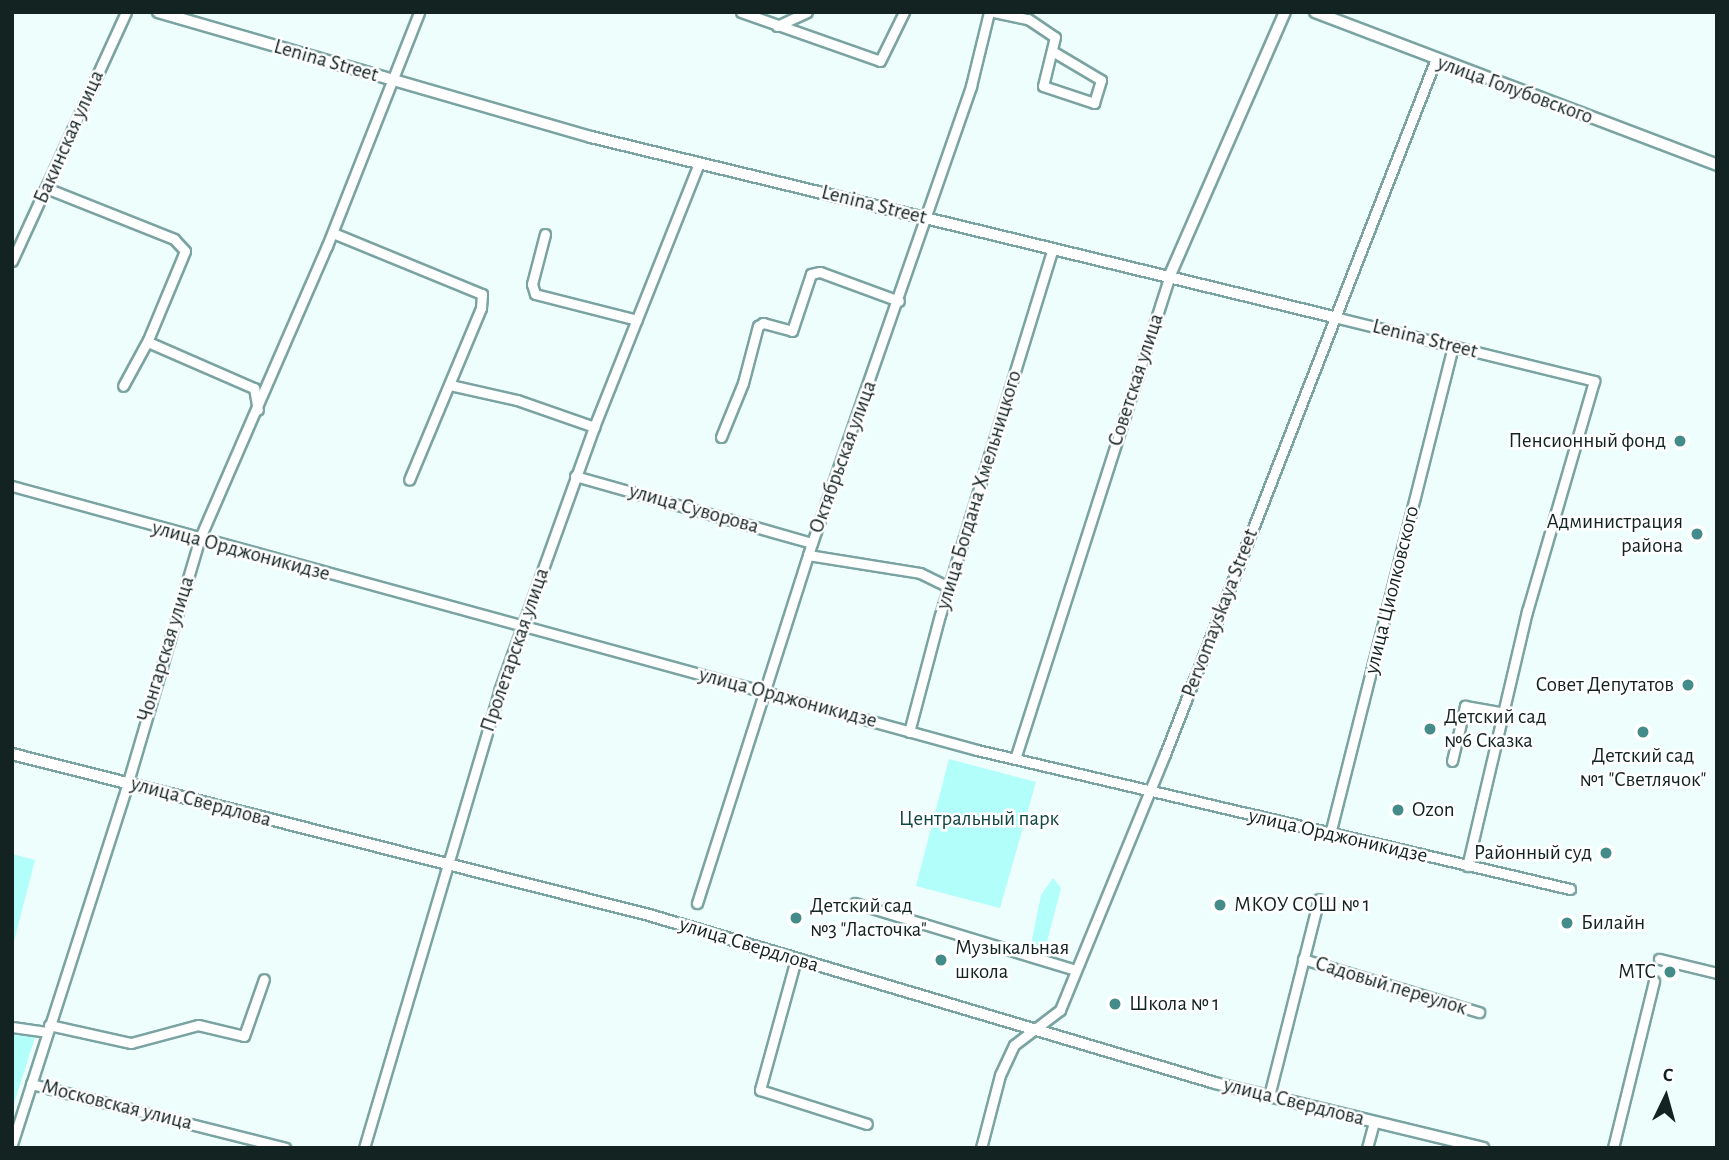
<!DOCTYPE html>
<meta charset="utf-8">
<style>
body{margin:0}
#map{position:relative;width:1729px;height:1160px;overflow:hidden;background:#edfefd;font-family:"Alegreya Sans",sans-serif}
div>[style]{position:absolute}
.green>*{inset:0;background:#b1fefa}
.roads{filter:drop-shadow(2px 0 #7aa3a1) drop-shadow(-2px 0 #7aa3a1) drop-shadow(0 2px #7aa3a1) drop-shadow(0 -2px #7aa3a1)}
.minor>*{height:9px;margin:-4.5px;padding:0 4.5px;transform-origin:4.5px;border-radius:4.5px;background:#fff}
.tertiary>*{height:10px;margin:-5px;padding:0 5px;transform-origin:5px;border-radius:5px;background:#fff}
.dots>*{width:19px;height:19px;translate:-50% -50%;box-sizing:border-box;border:4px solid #fff;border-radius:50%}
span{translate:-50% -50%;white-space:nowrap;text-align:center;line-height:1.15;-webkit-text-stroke:5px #fff;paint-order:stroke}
.street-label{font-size:21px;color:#132322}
.poi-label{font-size:21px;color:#132322}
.right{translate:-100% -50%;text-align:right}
.left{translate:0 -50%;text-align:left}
.park-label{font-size:21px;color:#104644}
.frame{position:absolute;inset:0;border:14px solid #132322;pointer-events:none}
.north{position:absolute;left:1631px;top:1062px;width:70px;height:70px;-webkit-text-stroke:5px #fff;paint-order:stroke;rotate:5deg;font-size:19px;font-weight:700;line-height:28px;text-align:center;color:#132322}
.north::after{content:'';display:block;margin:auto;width:24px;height:32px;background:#132322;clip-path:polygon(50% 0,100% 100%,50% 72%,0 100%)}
</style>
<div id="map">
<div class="green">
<div style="clip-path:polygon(949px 759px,1036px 782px,1000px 908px,916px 886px)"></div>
<div style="clip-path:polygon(12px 854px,35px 860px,12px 949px)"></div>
<div style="clip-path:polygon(1053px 878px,1061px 888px,1043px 957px,1030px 949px,1041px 895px)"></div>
<div style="clip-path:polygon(12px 1035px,35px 1037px,12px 1110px)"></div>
</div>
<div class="roads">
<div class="minor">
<div style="left:741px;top:12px;width:147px;rotate:19.4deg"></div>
<div style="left:880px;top:61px;width:55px;rotate:-63.9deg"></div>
<div style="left:994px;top:12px;width:35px;rotate:12deg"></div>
<div style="left:1028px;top:19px;width:32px;rotate:34deg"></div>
<div style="left:1055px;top:37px;width:50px;rotate:103.8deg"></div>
<div style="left:1043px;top:86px;width:54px;rotate:18.4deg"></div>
<div style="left:1094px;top:103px;width:24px;rotate:-73deg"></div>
<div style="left:1101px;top:80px;width:57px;rotate:-149.4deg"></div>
<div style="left:777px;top:26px;width:33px;rotate:-25deg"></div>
<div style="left:46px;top:188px;width:138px;rotate:21.7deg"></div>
<div style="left:174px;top:239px;width:16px;rotate:47deg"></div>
<div style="left:185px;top:251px;width:96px;rotate:112.6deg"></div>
<div style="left:148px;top:340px;width:52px;rotate:118.5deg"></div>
<div style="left:333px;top:233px;width:161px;rotate:22.3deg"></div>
<div style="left:482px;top:294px;width:14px;rotate:94deg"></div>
<div style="left:481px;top:308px;width:186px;rotate:112.7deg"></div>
<div style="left:545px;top:234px;width:52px;rotate:104.6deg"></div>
<div style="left:532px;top:284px;width:10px;rotate:73deg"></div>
<div style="left:535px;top:294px;width:105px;rotate:14.3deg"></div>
<div style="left:12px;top:261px;width:274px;rotate:-65.4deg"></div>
<div style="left:1334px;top:317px;width:268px;rotate:13.8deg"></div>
<div style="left:1594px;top:381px;width:240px;rotate:106.2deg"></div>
<div style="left:1527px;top:611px;width:262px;rotate:103.2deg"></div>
<div style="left:148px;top:342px;width:116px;rotate:23.5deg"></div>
<div style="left:254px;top:388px;width:22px;rotate:80deg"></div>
<div style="left:450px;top:385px;width:69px;rotate:12.6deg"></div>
<div style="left:517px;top:400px;width:82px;rotate:19.3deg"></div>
<div style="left:721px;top:437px;width:58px;rotate:-67.8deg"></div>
<div style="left:743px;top:383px;width:59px;rotate:-75.3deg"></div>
<div style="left:758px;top:326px;width:6px;rotate:-31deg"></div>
<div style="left:763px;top:323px;width:30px;rotate:15deg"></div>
<div style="left:792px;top:331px;width:60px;rotate:-71.6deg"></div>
<div style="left:811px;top:274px;width:9px;rotate:-13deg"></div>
<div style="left:820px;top:272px;width:84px;rotate:20.2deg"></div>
<div style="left:575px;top:476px;width:246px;rotate:15.8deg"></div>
<div style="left:12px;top:486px;width:1000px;rotate:15.3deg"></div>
<div style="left:977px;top:750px;width:609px;rotate:13.19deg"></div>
<div style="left:808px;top:555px;width:113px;rotate:9.1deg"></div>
<div style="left:920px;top:573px;width:32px;rotate:26deg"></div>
<div style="left:909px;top:732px;width:121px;rotate:-75.2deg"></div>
<div style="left:940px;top:615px;width:382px;rotate:-72.9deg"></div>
<div style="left:1015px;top:759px;width:508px;rotate:-72.24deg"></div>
<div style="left:1452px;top:761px;width:57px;rotate:-76.7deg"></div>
<div style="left:1465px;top:706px;width:39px;rotate:10deg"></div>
<div style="left:1330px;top:834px;width:503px;rotate:-75.85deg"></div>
<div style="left:697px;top:903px;width:378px;rotate:-72.3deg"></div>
<div style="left:812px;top:543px;width:484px;rotate:-70.8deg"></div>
<div style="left:971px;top:86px;width:76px;rotate:-76.3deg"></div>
<div style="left:855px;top:903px;width:230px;rotate:16.9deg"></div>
<div style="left:796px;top:959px;width:136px;rotate:105.4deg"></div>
<div style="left:760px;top:1090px;width:112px;rotate:17.6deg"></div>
<div style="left:1303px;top:959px;width:184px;rotate:16.8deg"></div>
<div style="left:1659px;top:959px;width:60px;rotate:13.6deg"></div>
<div style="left:49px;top:1025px;width:84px;rotate:12.4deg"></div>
<div style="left:131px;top:1043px;width:69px;rotate:-15deg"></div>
<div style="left:198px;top:1025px;width:47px;rotate:13.4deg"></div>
<div style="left:244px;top:1036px;width:60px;rotate:-70.7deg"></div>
<div style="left:12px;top:1027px;width:35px;rotate:8deg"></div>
<div style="left:31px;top:1084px;width:262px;rotate:14.1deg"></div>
<div style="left:1269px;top:1096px;width:203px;rotate:-75.8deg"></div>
<div style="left:12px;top:1144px;width:380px;rotate:-72.2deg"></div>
<div style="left:128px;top:782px;width:252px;rotate:-73.6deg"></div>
<div style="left:199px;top:540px;width:321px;rotate:-66.5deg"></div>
<div style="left:327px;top:246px;width:251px;rotate:-68.5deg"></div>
<div style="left:364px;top:1148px;width:477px;rotate:-73.5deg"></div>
<div style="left:499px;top:691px;width:281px;rotate:-70.2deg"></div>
<div style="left:594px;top:427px;width:284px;rotate:-68.3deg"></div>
<div style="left:981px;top:1148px;width:75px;rotate:-75.4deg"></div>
<div style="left:1000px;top:1075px;width:33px;rotate:-65deg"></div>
<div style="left:1014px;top:1045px;width:58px;rotate:-37.3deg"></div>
<div style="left:1060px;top:1010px;width:277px;rotate:-67.7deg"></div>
<div style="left:1165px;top:754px;width:744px;rotate:-68.71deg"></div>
<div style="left:1367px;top:1148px;width:27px;rotate:-75deg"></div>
<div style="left:1613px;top:1148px;width:172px;rotate:-76.2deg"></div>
</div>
<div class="tertiary">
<div style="left:158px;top:12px;width:451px;rotate:16.1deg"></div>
<div style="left:591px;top:137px;width:764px;rotate:13.62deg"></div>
<div style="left:1315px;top:12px;width:430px;rotate:20.8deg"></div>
<div style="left:1170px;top:275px;width:287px;rotate:-66.4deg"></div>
<div style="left:12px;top:754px;width:657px;rotate:14.18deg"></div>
<div style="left:649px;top:915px;width:590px;rotate:16.53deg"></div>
<div style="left:1215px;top:1083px;width:276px;rotate:13.6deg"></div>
</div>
</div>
<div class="dots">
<div style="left:1680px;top:441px;background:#448c89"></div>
<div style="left:1697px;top:534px;background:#448c89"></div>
<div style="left:1688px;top:685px;background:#448c89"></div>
<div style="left:1430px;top:729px;background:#448c89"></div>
<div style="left:1643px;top:732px;background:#448c89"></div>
<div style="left:1398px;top:810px;background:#448c89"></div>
<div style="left:1606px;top:853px;background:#448c89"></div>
<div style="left:1220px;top:905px;background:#448c89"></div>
<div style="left:796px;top:918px;background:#448c89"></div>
<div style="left:1567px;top:923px;background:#448c89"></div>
<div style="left:941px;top:960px;background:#448c89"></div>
<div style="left:1670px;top:972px;background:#448c89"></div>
<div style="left:1115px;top:1004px;background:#448c89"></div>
</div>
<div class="street-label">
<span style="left:326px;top:61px;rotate:16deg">Lenina Street</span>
<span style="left:1515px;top:90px;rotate:20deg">улица Голубовского</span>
<span style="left:69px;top:137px;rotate:-66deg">Бакинская улица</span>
<span style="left:874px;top:205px;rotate:14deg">Lenina Street</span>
<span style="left:1425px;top:339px;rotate:14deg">Lenina Street</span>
<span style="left:1136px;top:380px;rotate:-72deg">Советская улица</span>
<span style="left:843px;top:457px;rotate:-70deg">Октябрьская улица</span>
<span style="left:979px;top:490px;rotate:-73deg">улица Богдана Хмельницкого</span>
<span style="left:694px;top:509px;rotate:16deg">улица Суворова</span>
<span style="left:241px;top:551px;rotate:15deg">улица Орджоникидзе</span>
<span style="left:1392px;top:590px;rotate:-76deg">улица Циолковского</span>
<span style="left:1220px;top:613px;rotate:-69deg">Pervomayskaya Street</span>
<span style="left:166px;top:649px;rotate:-73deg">Чонгарская улица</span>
<span style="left:515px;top:650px;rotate:-71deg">Пролетарская улица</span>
<span style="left:788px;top:698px;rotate:15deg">улица Орджоникидзе</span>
<span style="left:201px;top:802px;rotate:15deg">улица Свердлова</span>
<span style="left:1338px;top:836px;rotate:13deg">улица Орджоникидзе</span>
<span style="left:749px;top:945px;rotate:17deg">улица Свердлова</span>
<span style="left:1391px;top:986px;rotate:17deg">Садовый переулок</span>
<span style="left:1294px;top:1102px;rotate:14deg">улица Свердлова</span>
<span style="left:117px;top:1105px;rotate:14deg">Московская улица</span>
</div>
<div class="poi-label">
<span class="right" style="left:1666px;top:441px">Пенсионный фонд</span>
<span class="right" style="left:1683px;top:534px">Администрация<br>района</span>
<span class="right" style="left:1674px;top:685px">Совет Депутатов</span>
<span class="left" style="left:1444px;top:729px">Детский сад<br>№6 Сказка</span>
<span style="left:1643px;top:768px">Детский сад<br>№1 "Светлячок"</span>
<span class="left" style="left:1412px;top:810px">Ozon</span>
<span class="right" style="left:1592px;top:853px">Районный суд</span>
<span class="left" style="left:1234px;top:905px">МКОУ СОШ № 1</span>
<span class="left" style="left:810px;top:918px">Детский сад<br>№3 "Ласточка"</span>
<span class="left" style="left:1581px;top:923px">Билайн</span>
<span class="left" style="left:955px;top:960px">Музыкальная<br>школа</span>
<span class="right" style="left:1656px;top:972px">МТС</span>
<span class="left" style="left:1129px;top:1004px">Школа № 1</span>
</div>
<div class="park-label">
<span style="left:979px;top:819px">Центральный парк</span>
</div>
<div class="frame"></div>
<div class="north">С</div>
</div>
